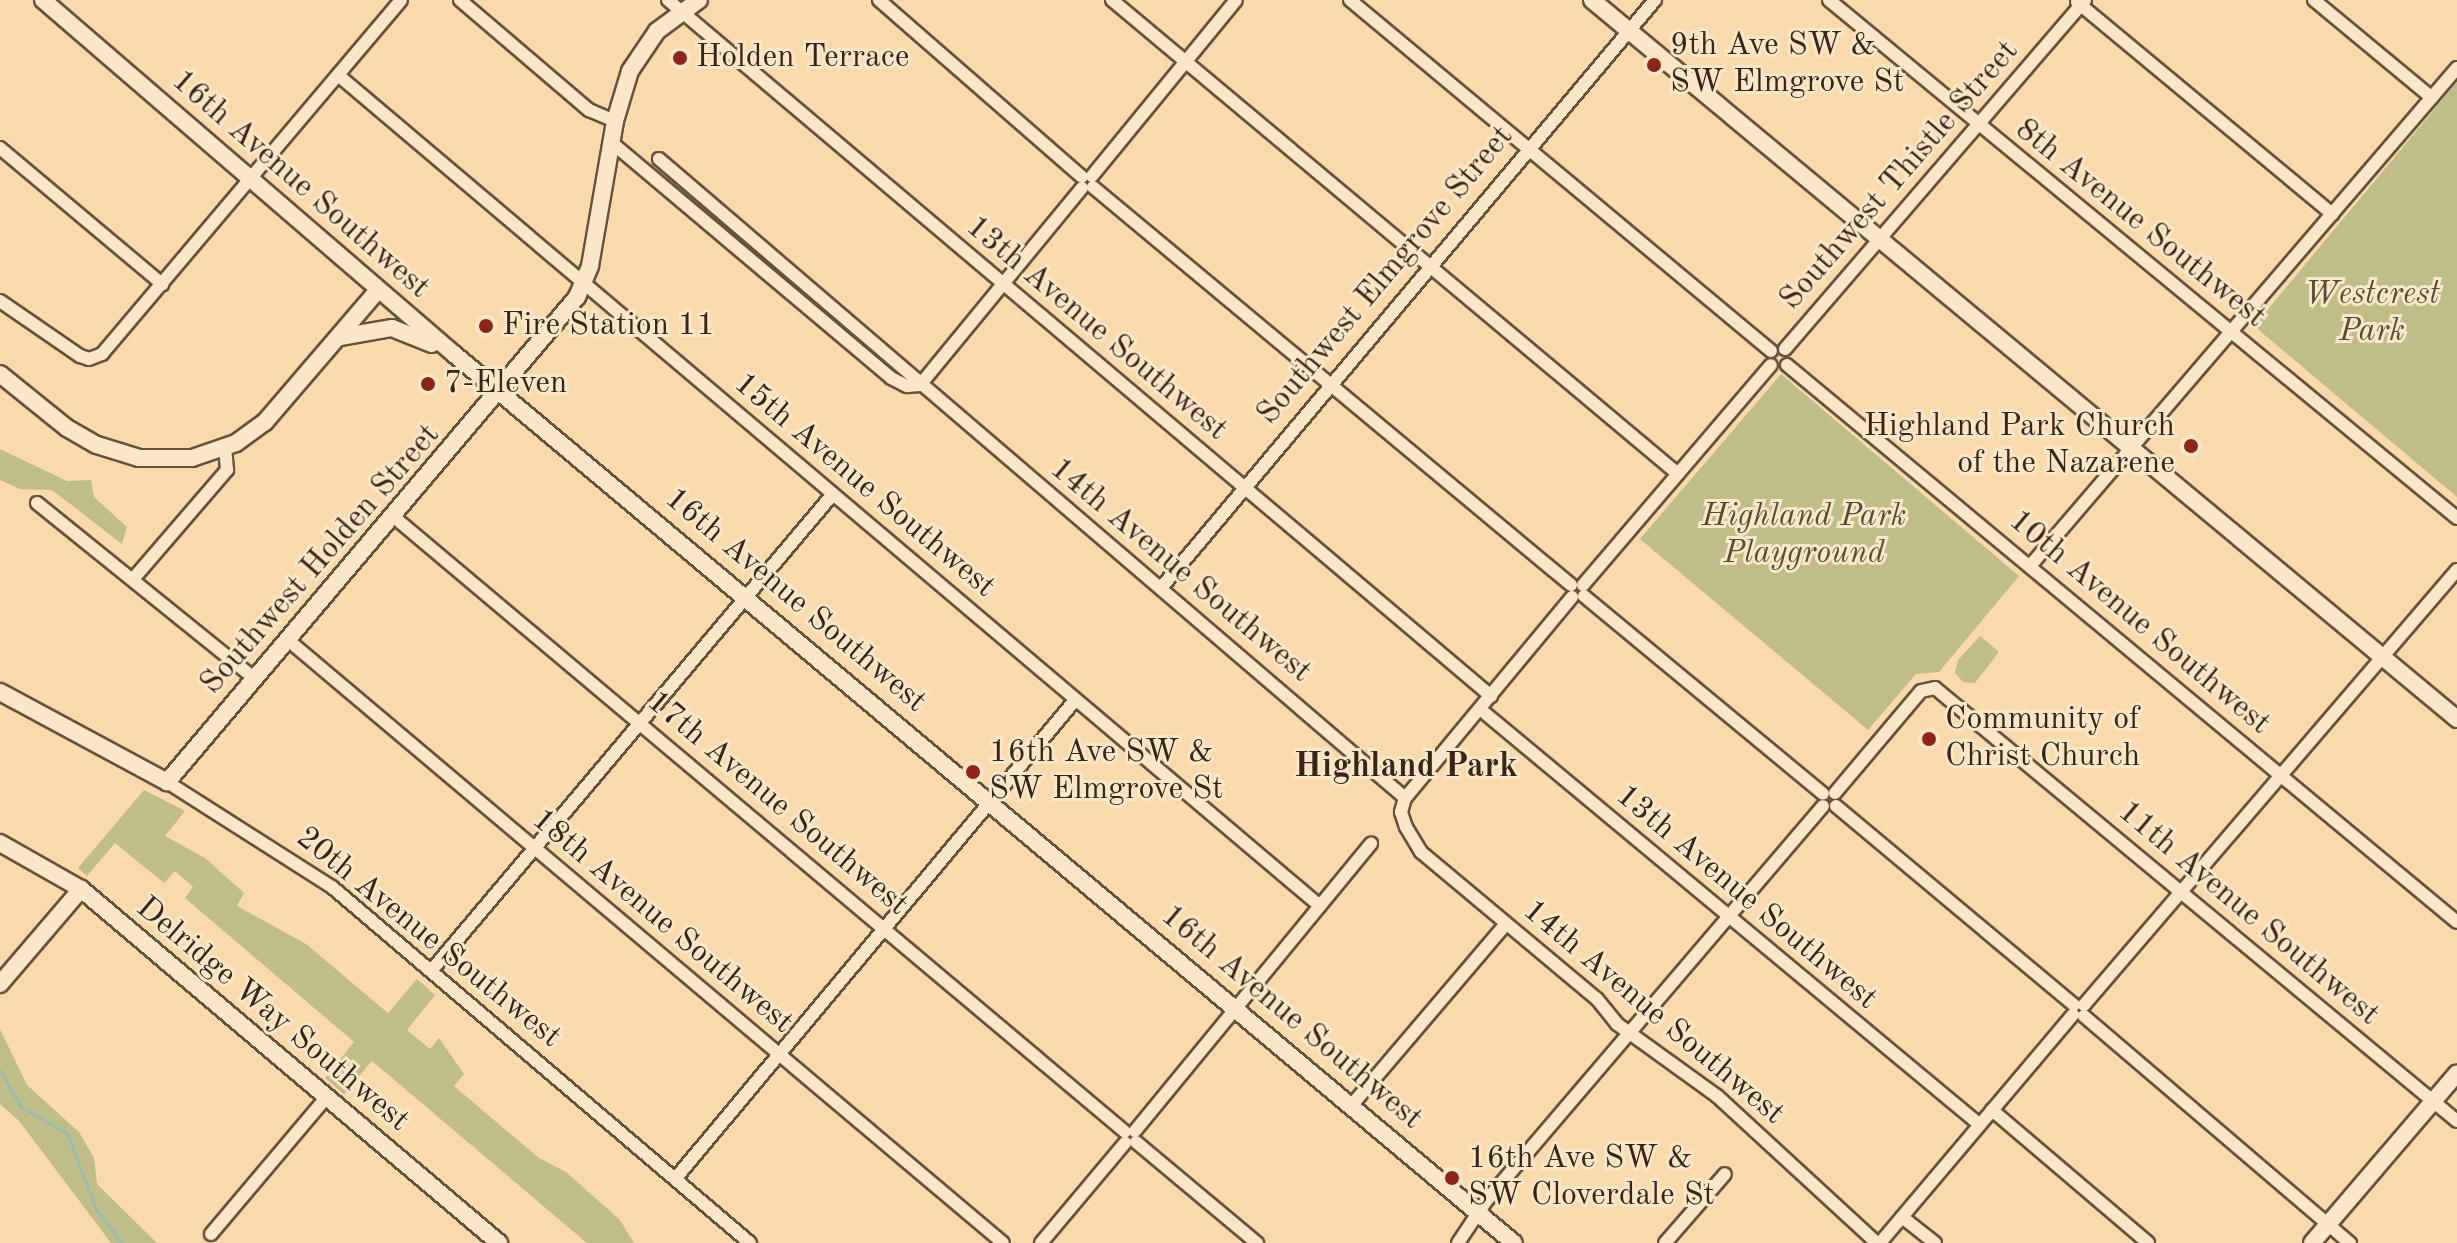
<!DOCTYPE html>
<style>
body{margin:0}
#map{position:relative;width:2457px;height:1243px;overflow:hidden;background:#f8daad;font-family:"Old Standard TT",serif}
div>[style]{position:absolute}
.green>*{inset:0;background:#c0be88}
.stream>*{height:3px;margin:-1.5px;padding:0 1.5px;transform-origin:1.5px;border-radius:1.5px;background:#9dbaae}
.roads{filter:drop-shadow(2px 0 #67523d) drop-shadow(-2px 0 #67523d) drop-shadow(0 2px #67523d) drop-shadow(0 -2px #67523d)}
.street>*{height:12px;margin:-6px;padding:0 6px;transform-origin:6px;border-radius:6px;background:#fae7ca}
.secondary>*{height:16px;margin:-8px;padding:0 8px;transform-origin:8px;border-radius:8px;background:#fae7ca}
.dots>*{width:22px;height:22px;translate:-50% -50%;box-sizing:border-box;border:4px solid #fae7ca;border-radius:50%}
span{translate:-50% -50%;white-space:nowrap;text-align:center;line-height:1.15;-webkit-text-stroke:6px #fae7ca;paint-order:stroke}
.poi-label{font-size:32px;color:#372518}
.left{translate:0 -50%;text-align:left}
.right{translate:-100% -50%;text-align:right}
.street-label{font-size:32px;color:#372518}
.park-label{font-size:32px;color:#594b34;font-style:italic}
.neighbourhood-label{font-size:34px;color:#372518;font-weight:700}
</style>
<div id="map">
<div class="green">
<div style="clip-path:polygon(2457px 82px,2457px 497px,2254px 326px)"></div>
<div style="clip-path:polygon(1781px 374px,2019px 576px,1939px 672px,1916px 674px,1868px 730px,1640px 539px)"></div>
<div style="clip-path:polygon(0 449px,67px 481px,91px 480px,94px 497px,127px 527px,122px 544px,52px 490px,20px 489px,0 480px)"></div>
<div style="clip-path:polygon(1980px 636px,1999px 652px,1975px 683px,1963px 682px,1955px 673px,1958px 660px)"></div>
<div style="clip-path:polygon(144px 790px,185px 811px,165px 836px,205px 858px,244px 893px,237px 906px,306px 944px,388px 1013px,417px 979px,435px 995px,407px 1030px,430px 1049px,439px 1038px,464px 1074px,454px 1086px,539px 1158px,566px 1172px,620px 1220px,634px 1243px,587px 1243px,372px 1061px,344px 1094px,325px 1078px,354px 1042px,185px 898px,193px 887px,175px 871px,164px 883px,115px 843px,87px 876px,78px 868px)"></div>
<div style="clip-path:polygon(0 1029px,27px 1085px,79px 1132px,94px 1158px,97px 1184px,157px 1243px,111px 1243px,19px 1121px,0 1104px)"></div>
</div>
<div class="stream">
<div style="left:0;top:1070px;width:43px;rotate:60.4deg"></div>
<div style="left:21px;top:1107px;width:53px;rotate:29.5deg"></div>
<div style="left:67px;top:1133px;width:81px;rotate:69.1deg"></div>
<div style="left:96px;top:1209px;width:43px;rotate:52.6deg"></div>
</div>
<div class="roads">
<div class="street">
<div style="left:460px;top:0;width:170px;rotate:40.5deg"></div>
<div style="left:589px;top:110px;width:28px;rotate:23deg"></div>
<div style="left:668px;top:0;width:1078px;rotate:40.22deg"></div>
<div style="left:879px;top:0;width:269px;rotate:41.1deg"></div>
<div style="left:1112px;top:0;width:738px;rotate:39.94deg"></div>
<div style="left:1350px;top:0;width:548px;rotate:39.82deg"></div>
<div style="left:1829px;top:0;width:814px;rotate:39.52deg"></div>
<div style="left:2314px;top:0;width:153px;rotate:39.7deg"></div>
<div style="left:2077px;top:2px;width:332px;rotate:39.7deg"></div>
<div style="left:338px;top:75px;width:1286px;rotate:40.24deg"></div>
<div style="left:611px;top:142px;width:366px;rotate:40.1deg"></div>
<div style="left:891px;top:378px;width:18px;rotate:27deg"></div>
<div style="left:907px;top:386px;width:13px;rotate:-4deg"></div>
<div style="left:0;top:148px;width:212px;rotate:40deg"></div>
<div style="left:659px;top:159px;width:982px;rotate:40.58deg"></div>
<div style="left:1092px;top:176px;width:227px;rotate:-50.7deg"></div>
<div style="left:1093px;top:187px;width:622px;rotate:39.78deg"></div>
<div style="left:0;top:301px;width:97px;rotate:34.5deg"></div>
<div style="left:80px;top:356px;width:9px;rotate:18deg"></div>
<div style="left:89px;top:359px;width:14px;rotate:-21deg"></div>
<div style="left:102px;top:354px;width:463px;rotate:-49.8deg"></div>
<div style="left:1785px;top:349px;width:460px;rotate:-49.3deg"></div>
<div style="left:1787px;top:365px;width:871px;rotate:39.74deg"></div>
<div style="left:920px;top:385px;width:255px;rotate:-50.6deg"></div>
<div style="left:37px;top:503px;width:280px;rotate:38.9deg"></div>
<div style="left:394px;top:517px;width:955px;rotate:40.07deg"></div>
<div style="left:2030px;top:566px;width:656px;rotate:-49.39deg"></div>
<div style="left:134px;top:578px;width:143px;rotate:-49.3deg"></div>
<div style="left:227px;top:470px;width:23px;rotate:-95deg"></div>
<div style="left:1583px;top:585px;width:289px;rotate:-49.5deg"></div>
<div style="left:1161px;top:588px;width:768px;rotate:-49.97deg"></div>
<div style="left:1584px;top:596px;width:310px;rotate:39.6deg"></div>
<div style="left:1572px;top:597px;width:261px;rotate:129.7deg"></div>
<div style="left:1405px;top:798px;width:15px;rotate:106deg"></div>
<div style="left:1401px;top:812px;width:16px;rotate:72deg"></div>
<div style="left:1406px;top:827px;width:29px;rotate:59deg"></div>
<div style="left:1421px;top:852px;width:229px;rotate:39.9deg"></div>
<div style="left:1597px;top:999px;width:32px;rotate:51deg"></div>
<div style="left:1617px;top:1024px;width:123px;rotate:35.8deg"></div>
<div style="left:1717px;top:1096px;width:217px;rotate:42.6deg"></div>
<div style="left:288px;top:640px;width:935px;rotate:40.14deg"></div>
<div style="left:1480px;top:709px;width:650px;rotate:39.76deg"></div>
<div style="left:167px;top:782px;width:196px;rotate:32.5deg"></div>
<div style="left:332px;top:887px;width:549px;rotate:40.42deg"></div>
<div style="left:1835px;top:793px;width:133px;rotate:-49.9deg"></div>
<div style="left:1921px;top:691px;width:14px;rotate:-12deg"></div>
<div style="left:1935px;top:688px;width:678px;rotate:39.68deg"></div>
<div style="left:1836px;top:806px;width:310px;rotate:39.9deg"></div>
<div style="left:431px;top:971px;width:624px;rotate:-49.88deg"></div>
<div style="left:2084px;top:1005px;width:573px;rotate:-49.39deg"></div>
<div style="left:2084px;top:1016px;width:350px;rotate:40.5deg"></div>
<div style="left:1351px;top:1106px;width:238px;rotate:-49.6deg"></div>
<div style="left:1992px;top:1110px;width:205px;rotate:40.4deg"></div>
<div style="left:1135px;top:1131px;width:372px;rotate:-50.6deg"></div>
<div style="left:1136px;top:1142px;width:158px;rotate:39.9deg"></div>
<div style="left:675px;top:1179px;width:625px;rotate:-50.12deg"></div>
<div style="left:1902px;top:1217px;width:42px;rotate:38.2deg"></div>
<div style="left:211px;top:1234px;width:178px;rotate:-49.8deg"></div>
<div style="left:1041px;top:1243px;width:131px;rotate:-50deg"></div>
<div style="left:1458px;top:1243px;width:50px;rotate:-56.3deg"></div>
<div style="left:1486px;top:1201px;width:519px;rotate:-49.53deg"></div>
<div style="left:1665px;top:1243px;width:91px;rotate:-49deg"></div>
<div style="left:1880px;top:1243px;width:299px;rotate:-49.8deg"></div>
</div>
<div class="secondary">
<div style="left:43px;top:0;width:542px;rotate:40.74deg"></div>
<div style="left:454px;top:354px;width:1383px;rotate:39.99deg"></div>
<div style="left:1592px;top:0;width:1125px;rotate:39.73deg"></div>
<div style="left:340px;top:337px;width:53px;rotate:-9.8deg"></div>
<div style="left:392px;top:328px;width:43px;rotate:21.8deg"></div>
<div style="left:0;top:374px;width:86px;rotate:38.9deg"></div>
<div style="left:67px;top:428px;width:34px;rotate:30deg"></div>
<div style="left:97px;top:445px;width:44px;rotate:17.2deg"></div>
<div style="left:139px;top:458px;width:53px"></div>
<div style="left:192px;top:458px;width:46px;rotate:-18.8deg"></div>
<div style="left:236px;top:443px;width:36px;rotate:-36deg"></div>
<div style="left:265px;top:422px;width:174px;rotate:-49.4deg"></div>
<div style="left:0;top:692px;width:190px;rotate:28.3deg"></div>
<div style="left:167px;top:782px;width:635px;rotate:-49.79deg"></div>
<div style="left:577px;top:297px;width:34px;rotate:-67deg"></div>
<div style="left:590px;top:266px;width:147px;rotate:-80.2deg"></div>
<div style="left:615px;top:121px;width:52px;rotate:-73.3deg"></div>
<div style="left:630px;top:71px;width:48px;rotate:-56deg"></div>
<div style="left:657px;top:31px;width:52px;rotate:-36.4deg"></div>
<div style="left:0;top:843px;width:93px;rotate:29.6deg"></div>
<div style="left:81px;top:889px;width:548px;rotate:40.26deg"></div>
<div style="left:0;top:984px;width:125px;rotate:-49.5deg"></div>
<div style="left:2312px;top:1243px;width:223px;rotate:-49.5deg"></div>
</div>
</div>
<div class="dots">
<div style="left:680px;top:58px;background:#8f2418"></div>
<div style="left:1654px;top:65px;background:#8f2418"></div>
<div style="left:486px;top:326px;background:#8f2418"></div>
<div style="left:428px;top:384px;background:#8f2418"></div>
<div style="left:2191px;top:446px;background:#8f2418"></div>
<div style="left:1929px;top:739px;background:#8f2418"></div>
<div style="left:973px;top:772px;background:#8f2418"></div>
<div style="left:1452px;top:1178px;background:#8f2418"></div>
</div>
<div class="poi-label">
<span class="left" style="left:1670px;top:65px">9th Ave SW &amp;<br>SW Elmgrove St</span>
<span class="left" style="left:696px;top:58px">Holden Terrace</span>
<span class="left" style="left:502px;top:326px">Fire Station 11</span>
<span class="left" style="left:444px;top:384px">7-Eleven</span>
<span class="right" style="left:2175px;top:446px">Highland Park Church<br>of the Nazarene</span>
<span class="left" style="left:1945px;top:739px">Community of<br>Christ Church</span>
<span class="left" style="left:989px;top:772px">16th Ave SW &amp;<br>SW Elmgrove St</span>
<span class="left" style="left:1468px;top:1178px">16th Ave SW &amp;<br>SW Cloverdale St</span>
</div>
<div class="street-label">
<span style="left:1900px;top:176px;rotate:-49deg">Southwest Thistle Street</span>
<span style="left:300px;top:185px;rotate:41deg">16th Avenue Southwest</span>
<span style="left:2140px;top:224px;rotate:39deg">8th Avenue Southwest</span>
<span style="left:1386px;top:276px;rotate:-50deg">Southwest Elmgrove Street</span>
<span style="left:1096px;top:329px;rotate:40deg">13th Avenue Southwest</span>
<span style="left:864px;top:486px;rotate:40deg">15th Avenue Southwest</span>
<span style="left:321px;top:560px;rotate:-49deg">Southwest Holden Street</span>
<span style="left:1180px;top:571px;rotate:40deg">14th Avenue Southwest</span>
<span style="left:795px;top:601px;rotate:40deg">16th Avenue Southwest</span>
<span style="left:2139px;top:623px;rotate:40deg">10th Avenue Southwest</span>
<span style="left:777px;top:804px;rotate:40deg">17th Avenue Southwest</span>
<span style="left:1746px;top:898px;rotate:40deg">13th Avenue Southwest</span>
<span style="left:2248px;top:914px;rotate:40deg">11th Avenue Southwest</span>
<span style="left:662px;top:922px;rotate:40deg">18th Avenue Southwest</span>
<span style="left:428px;top:938px;rotate:39deg">20th Avenue Southwest</span>
<span style="left:1653px;top:1013px;rotate:40deg">14th Avenue Southwest</span>
<span style="left:272px;top:1015px;rotate:40deg">Delridge Way Southwest</span>
<span style="left:1291px;top:1018px;rotate:40deg">16th Avenue Southwest</span>
</div>
<div class="park-label">
<span style="left:2372px;top:314px">Westcrest<br>Park</span>
<span style="left:1804px;top:536px">Highland Park<br>Playground</span>
</div>
<div class="neighbourhood-label">
<span style="left:1406px;top:768px">Highland Park</span>
</div>
</div>
